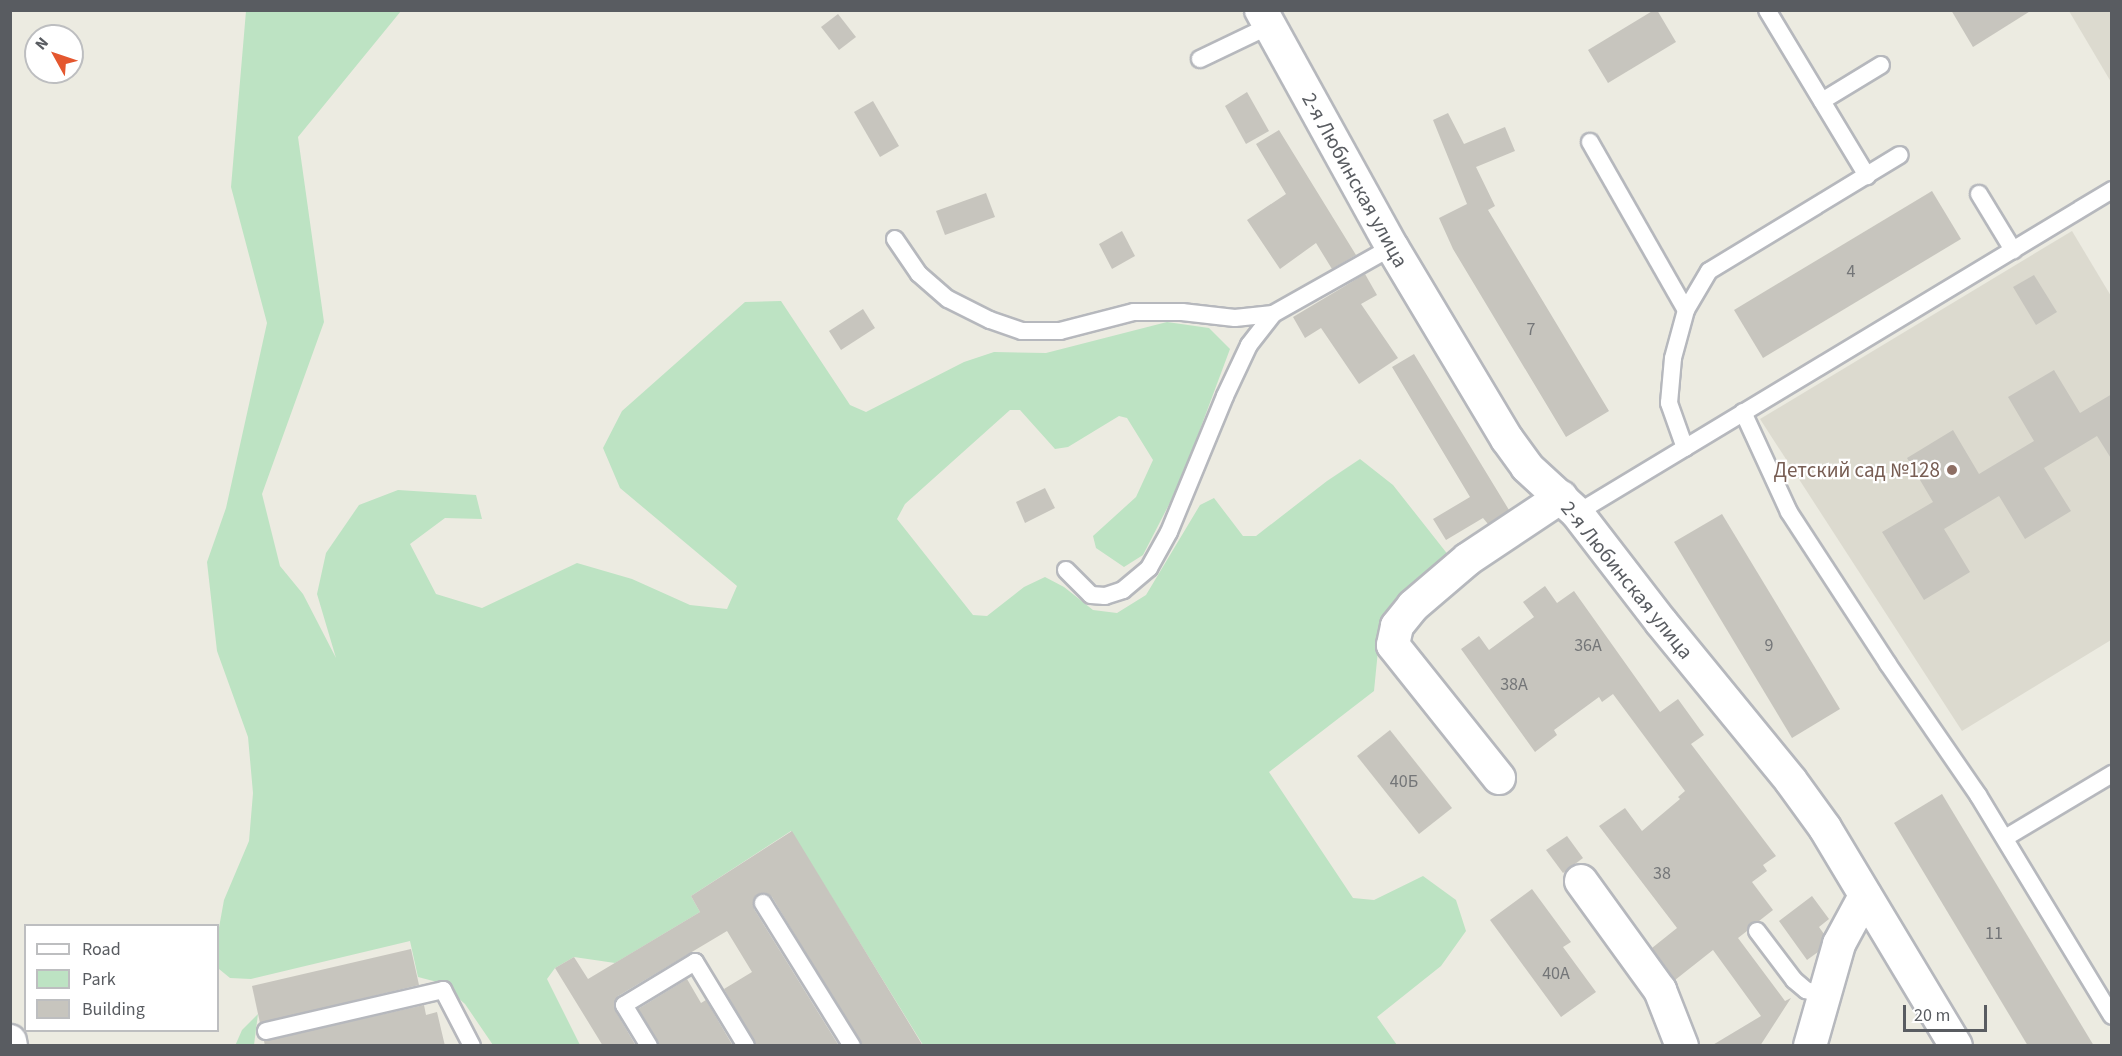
<!DOCTYPE html>
<meta charset="utf-8">
<style>
body{margin:0}
#map{position:relative;width:2122px;height:1056px;overflow:hidden;background:#ecebe1;font-family:"Source Sans 3",sans-serif}
div>[style]{position:absolute}
.education>*{inset:0;background:#dcdacf}
.green>*{inset:0;background:#bde3c3}
.building>*{inset:0;background:#c7c5be}
.roads{filter:drop-shadow(2px 0 #b6b8bd) drop-shadow(-2px 0 #b6b8bd) drop-shadow(0 2px #b6b8bd) drop-shadow(0 -2px #b6b8bd)}
.lane>*{height:16px;margin:-8px;padding:0 8px;transform-origin:8px;border-radius:8px;background:#fff}
.street>*{height:32px;margin:-16px;padding:0 16px;transform-origin:16px;border-radius:16px;background:#fff}
.dots>*{width:16px;height:16px;translate:-50% -50%;box-sizing:border-box;border:3px solid #fff;border-radius:50%}
span{translate:-50% -50%;white-space:nowrap;text-align:center;line-height:1.15;-webkit-text-stroke:4.5px #fff;paint-order:stroke}
.number-label{font-size:18px;color:#747678}
.number-label span{-webkit-text-stroke-width:0}
.street-label{font-size:21px;color:#595c61}
.education-label{font-size:21px;color:#785e54}
.right{translate:-100% -50%;text-align:right}
.frame{position:absolute;inset:0;border:12px solid #595c61;pointer-events:none}
.legend{position:absolute;left:24px;top:924px;width:195px;height:108px;box-sizing:border-box;background:#fff;border:2px solid #bdbec0;margin:0;padding:8px 10px;list-style:none;font-size:18px;color:#595c61}
.legend li{display:flex;align-items:center;gap:12px;height:30px}
.legend b{width:30px;border:2px solid #bdbec0}
.north{position:absolute;left:24px;top:24px;width:60px;height:60px;box-sizing:border-box;background:#fff;border:2px solid #bdbec0;border-radius:50%;rotate:310deg;font-size:16px;font-weight:700;line-height:24px;text-align:center;color:#595c61}
.north::after{content:'';display:block;margin:auto;width:21px;height:27px;background:#e4572f;clip-path:polygon(50% 0,100% 100%,50% 72%,0 100%)}
.scale{position:absolute;left:1903px;top:1005px;width:84px;height:27px;box-sizing:border-box;border:3px solid #595c61;border-top:0;padding-left:8px;font-size:18px;line-height:21px;white-space:nowrap;color:#595c61;-webkit-text-stroke:4px #fff;paint-order:stroke}
</style>
<div id="map">
<div class="education">
<div style="clip-path:polygon(2069px 11px,2111px 11px,2111px 82px)"></div>
<div style="clip-path:polygon(2072px 231px,2111px 296px,2111px 640px,1962px 731px,1760px 419px)"></div>
</div>
<div class="green">
<div style="clip-path:polygon(246px 11px,401px 11px,298px 137px,324px 322px,262px 494px,280px 566px,303px 594px,336px 658px,317px 594px,326px 553px,359px 505px,398px 490px,476px 495px,482px 519px,445px 518px,410px 544px,436px 594px,482px 608px,577px 563px,632px 579px,690px 605px,727px 609px,737px 586px,620px 488px,603px 448px,622px 411px,745px 302px,781px 301px,850px 405px,866px 412px,964px 362px,994px 352px,1046px 353px,1167px 322px,1209px 328px,1230px 349px,1180px 483px,1143px 555px,1124px 567px,1096px 548px,1093px 536px,1136px 497px,1153px 460px,1127px 418px,1119px 416px,1068px 447px,1055px 449px,1020px 410px,1010px 410px,905px 504px,897px 519px,973px 615px,987px 616px,1024px 587px,1045px 577px,1064px 587px,1093px 610px,1117px 613px,1146px 595px,1200px 505px,1214px 498px,1243px 536px,1256px 536px,1327px 481px,1360px 459px,1393px 485px,1449px 556px,1380px 630px,1374px 691px,1269px 772px,1353px 898px,1374px 900px,1423px 876px,1456px 900px,1466px 931px,1441px 966px,1377px 1017px,1397px 1045px,923px 1045px,791px 831px,691px 896px,700px 912px,615px 963px,574px 957px,555px 968px,547px 979px,580px 1045px,493px 1045px,465px 1004px,441px 983px,418px 977px,410px 941px,251px 979px,230px 978px,219px 969px,218px 933px,224px 900px,249px 841px,253px 793px,248px 737px,217px 651px,207px 562px,226px 508px,267px 323px,231px 187px)"></div>
<div style="clip-path:polygon(258px 1014px,254px 1045px,235px 1046px,242px 1030px)"></div>
</div>
<div class="building">
<div style="clip-path:polygon(1654px 10px,1657px 10px,1676px 42px,1608px 83px,1588px 50px)"></div>
<div style="clip-path:polygon(1951px 10px,2032px 10px,1973px 47px)"></div>
<div style="clip-path:polygon(838px 14px,856px 37px,839px 50px,821px 27px)"></div>
<div style="clip-path:polygon(1247px 92px,1269px 131px,1246px 144px,1225px 106px)"></div>
<div style="clip-path:polygon(873px 101px,899px 146px,880px 157px,854px 112px)"></div>
<div style="clip-path:polygon(1448px 113px,1464px 144px,1505px 127px,1515px 151px,1476px 167px,1495px 206px,1488px 210px,1609px 411px,1566px 437px,1453px 249px,1439px 218px,1467px 204px,1433px 120px)"></div>
<div style="clip-path:polygon(1279px 130px,1356px 255px,1332px 269px,1316px 243px,1280px 269px,1247px 220px,1286px 194px,1256px 144px)"></div>
<div style="clip-path:polygon(1932px 191px,1961px 239px,1763px 358px,1734px 310px)"></div>
<div style="clip-path:polygon(986px 193px,995px 217px,945px 235px,936px 211px)"></div>
<div style="clip-path:polygon(1122px 231px,1135px 256px,1112px 269px,1099px 244px)"></div>
<div style="clip-path:polygon(1365px 274px,1377px 295px,1361px 304px,1398px 358px,1359px 384px,1321px 328px,1305px 338px,1293px 317px)"></div>
<div style="clip-path:polygon(2034px 275px,2057px 312px,2036px 325px,2013px 287px)"></div>
<div style="clip-path:polygon(863px 309px,875px 328px,841px 350px,829px 331px)"></div>
<div style="clip-path:polygon(1414px 354px,1509px 510px,1488px 524px,1483px 518px,1446px 540px,1433px 519px,1470px 497px,1392px 367px)"></div>
<div style="clip-path:polygon(2054px 370px,2080px 413px,2112px 394px,2112px 460px,2097px 436px,2044px 468px,2071px 511px,2025px 539px,1999px 496px,1944px 529px,1970px 572px,1924px 600px,1882px 532px,1933px 502px,1907px 458px,1953px 430px,1979px 474px,2034px 441px,2008px 397px)"></div>
<div style="clip-path:polygon(1045px 488px,1055px 508px,1025px 523px,1016px 502px)"></div>
<div style="clip-path:polygon(1722px 514px,1840px 709px,1792px 738px,1674px 542px)"></div>
<div style="clip-path:polygon(1545px 586px,1557px 603px,1574px 591px,1660px 712px,1678px 699px,1704px 735px,1691px 744px,1776px 856px,1763px 865px,1767px 871px,1752px 882px,1773px 910px,1759px 921px,1750px 923px,1747px 931px,1738px 938px,1785px 1001px,1791px 998px,1760px 1046px,1711px 1046px,1761px 1016px,1713px 950px,1675px 980px,1652px 948px,1677px 928px,1599px 826px,1625px 808px,1642px 831px,1680px 799px,1678px 797px,1685px 791px,1613px 694px,1602px 702px,1599px 697px,1554px 730px,1557px 735px,1535px 752px,1461px 649px,1479px 636px,1489px 650px,1534px 617px,1523px 602px)"></div>
<div style="clip-path:polygon(1390px 730px,1452px 808px,1419px 834px,1357px 756px)"></div>
<div style="clip-path:polygon(1942px 794px,2094px 1046px,2028px 1046px,1894px 823px)"></div>
<div style="clip-path:polygon(792px 831px,923px 1046px,862px 1046px,772px 897px,763px 893px,754px 898px,754px 909px,839px 1046px,756px 1046px,724px 989px,752px 972px,727px 931px,618px 996px,614px 1005px,615px 1010px,636px 1046px,603px 1046px,555px 968px,574px 957px,588px 979px,700px 912px,691px 896px)"></div>
<div style="clip-path:polygon(1567px 836px,1583px 858px,1563px 873px,1546px 850px)"></div>
<div style="clip-path:polygon(1532px 889px,1571px 942px,1563px 947px,1596px 992px,1561px 1017px,1490px 920px)"></div>
<div style="clip-path:polygon(1812px 896px,1829px 919px,1819px 927px,1824px 934px,1818px 952px,1807px 960px,1779px 921px)"></div>
<div style="clip-path:polygon(411px 949px,419px 985px,260px 1023px,252px 986px)"></div>
<div style="clip-path:polygon(687px 979px,701px 1003px,706px 1000px,733px 1046px,659px 1046px,638px 1009px)"></div>
<div style="clip-path:polygon(424px 1005px,426px 1015px,437px 1012px,445px 1046px,265px 1046px,264px 1041px)"></div>
</div>
<div class="roads">
<div class="lane">
<div style="left:1767px;top:10px;width:194px;rotate:58.9deg"></div>
<div style="left:1200px;top:59px;width:76px;rotate:-25.6deg"></div>
<div style="left:1822px;top:101px;width:69px;rotate:-31.4deg"></div>
<div style="left:1590px;top:142px;width:193px;rotate:60.3deg"></div>
<div style="left:1979px;top:194px;width:66px;rotate:58.7deg"></div>
<div style="left:895px;top:239px;width:42px;rotate:55.6deg"></div>
<div style="left:919px;top:274px;width:38px;rotate:41deg"></div>
<div style="left:948px;top:299px;width:47px;rotate:26.6deg"></div>
<div style="left:990px;top:320px;width:34px;rotate:19deg"></div>
<div style="left:1022px;top:331px;width:38px"></div>
<div style="left:1060px;top:331px;width:76px;rotate:-14.4deg"></div>
<div style="left:1134px;top:312px;width:48px"></div>
<div style="left:1182px;top:312px;width:53px;rotate:6.5deg"></div>
<div style="left:1235px;top:318px;width:38px;rotate:-6deg"></div>
<div style="left:1273px;top:314px;width:137px;rotate:-29.4deg"></div>
<div style="left:1743px;top:412px;width:110px;rotate:65.3deg"></div>
<div style="left:1789px;top:512px;width:181px;rotate:56.9deg"></div>
<div style="left:1888px;top:664px;width:159px;rotate:55.5deg"></div>
<div style="left:1978px;top:795px;width:258px;rotate:58.8deg"></div>
<div style="left:1685px;top:448px;width:48px;rotate:-109.6deg"></div>
<div style="left:1669px;top:403px;width:45px;rotate:-84.9deg"></div>
<div style="left:1673px;top:358px;width:50px;rotate:-74.8deg"></div>
<div style="left:1686px;top:310px;width:45px;rotate:-59.5deg"></div>
<div style="left:1709px;top:271px;width:223px;rotate:-31.3deg"></div>
<div style="left:1577px;top:513px;width:625px;rotate:-31.12deg"></div>
<div style="left:1066px;top:570px;width:35px;rotate:45deg"></div>
<div style="left:1091px;top:595px;width:14px;rotate:4deg"></div>
<div style="left:1105px;top:596px;width:19px;rotate:-18deg"></div>
<div style="left:1123px;top:590px;width:34px;rotate:-40deg"></div>
<div style="left:1149px;top:568px;width:41px;rotate:-60.9deg"></div>
<div style="left:1169px;top:532px;width:147px;rotate:-67.6deg"></div>
<div style="left:1225px;top:396px;width:56px;rotate:-64.8deg"></div>
<div style="left:1249px;top:345px;width:39px;rotate:-52deg"></div>
<div style="left:2005px;top:838px;width:125px;rotate:-30.9deg"></div>
<div style="left:763px;top:903px;width:168px;rotate:58.1deg"></div>
<div style="left:1757px;top:931px;width:61px;rotate:52.9deg"></div>
<div style="left:1794px;top:980px;width:16px;rotate:40deg"></div>
<div style="left:1806px;top:990px;width:19px;rotate:18deg"></div>
<div style="left:266px;top:1031px;width:182px;rotate:-13deg"></div>
<div style="left:443px;top:990px;width:63px;rotate:62.6deg"></div>
<div style="left:649px;top:1046px;width:48px;rotate:-121.4deg"></div>
<div style="left:624px;top:1005px;width:83px;rotate:-31.2deg"></div>
<div style="left:695px;top:962px;width:98px;rotate:58.7deg"></div>
</div>
<div class="street">
<div style="left:1261px;top:10px;width:271px;rotate:61.1deg"></div>
<div style="left:1392px;top:247px;width:224px;rotate:59.1deg"></div>
<div style="left:1507px;top:439px;width:34px;rotate:54deg"></div>
<div style="left:1527px;top:467px;width:68px;rotate:42.6deg"></div>
<div style="left:1577px;top:513px;width:138px;rotate:52.4deg"></div>
<div style="left:1661px;top:622px;width:205px;rotate:50.7deg"></div>
<div style="left:1791px;top:781px;width:58px;rotate:54.1deg"></div>
<div style="left:1825px;top:828px;width:254px;rotate:59deg"></div>
<div style="left:1499px;top:778px;width:170px;rotate:-128.6deg"></div>
<div style="left:1393px;top:645px;width:19px;rotate:-78deg"></div>
<div style="left:1397px;top:626px;width:26px;rotate:-51deg"></div>
<div style="left:1413px;top:606px;width:72px;rotate:-40.5deg"></div>
<div style="left:1468px;top:559px;width:112px;rotate:-33.7deg"></div>
<div style="left:1581px;top:881px;width:135px;rotate:54.1deg"></div>
<div style="left:1660px;top:990px;width:60px;rotate:68.6deg"></div>
<div style="left:10px;top:1041px;width:5px;rotate:79deg"></div>
<div style="left:1810px;top:1046px;width:106px;rotate:-74.1deg"></div>
<div style="left:1839px;top:944px;width:55px;rotate:-61.6deg"></div>
</div>
</div>
<div class="dots">
<div style="left:1952px;top:470px;background:#8d6e63"></div>
</div>
<div class="number-label">
<span style="left:1851px;top:272px">4</span>
<span style="left:1531px;top:330px">7</span>
<span style="left:1588px;top:646px">36А</span>
<span style="left:1769px;top:646px">9</span>
<span style="left:1514px;top:685px">38А</span>
<span style="left:1404px;top:782px">40Б</span>
<span style="left:1662px;top:874px">38</span>
<span style="left:1994px;top:934px">11</span>
<span style="left:1556px;top:974px">40А</span>
</div>
<div class="street-label">
<span style="left:1355px;top:180px;rotate:61deg">2-я Любинская улица</span>
<span style="left:1627px;top:580px;rotate:51deg">2-я Любинская улица</span>
</div>
<div class="education-label">
<span class="right" style="left:1940px;top:470px">Детский сад №128</span>
</div>
<div class="frame"></div>
<ul class="legend">
<li><b style="height:8px;background:#fff"></b>Road</li>
<li><b style="height:16px;background:#bde3c3"></b>Park</li>
<li><b style="height:16px;background:#c7c5be"></b>Building</li>
</ul>
<div class="north">N</div>
<div class="scale">20 m</div>
</div>
